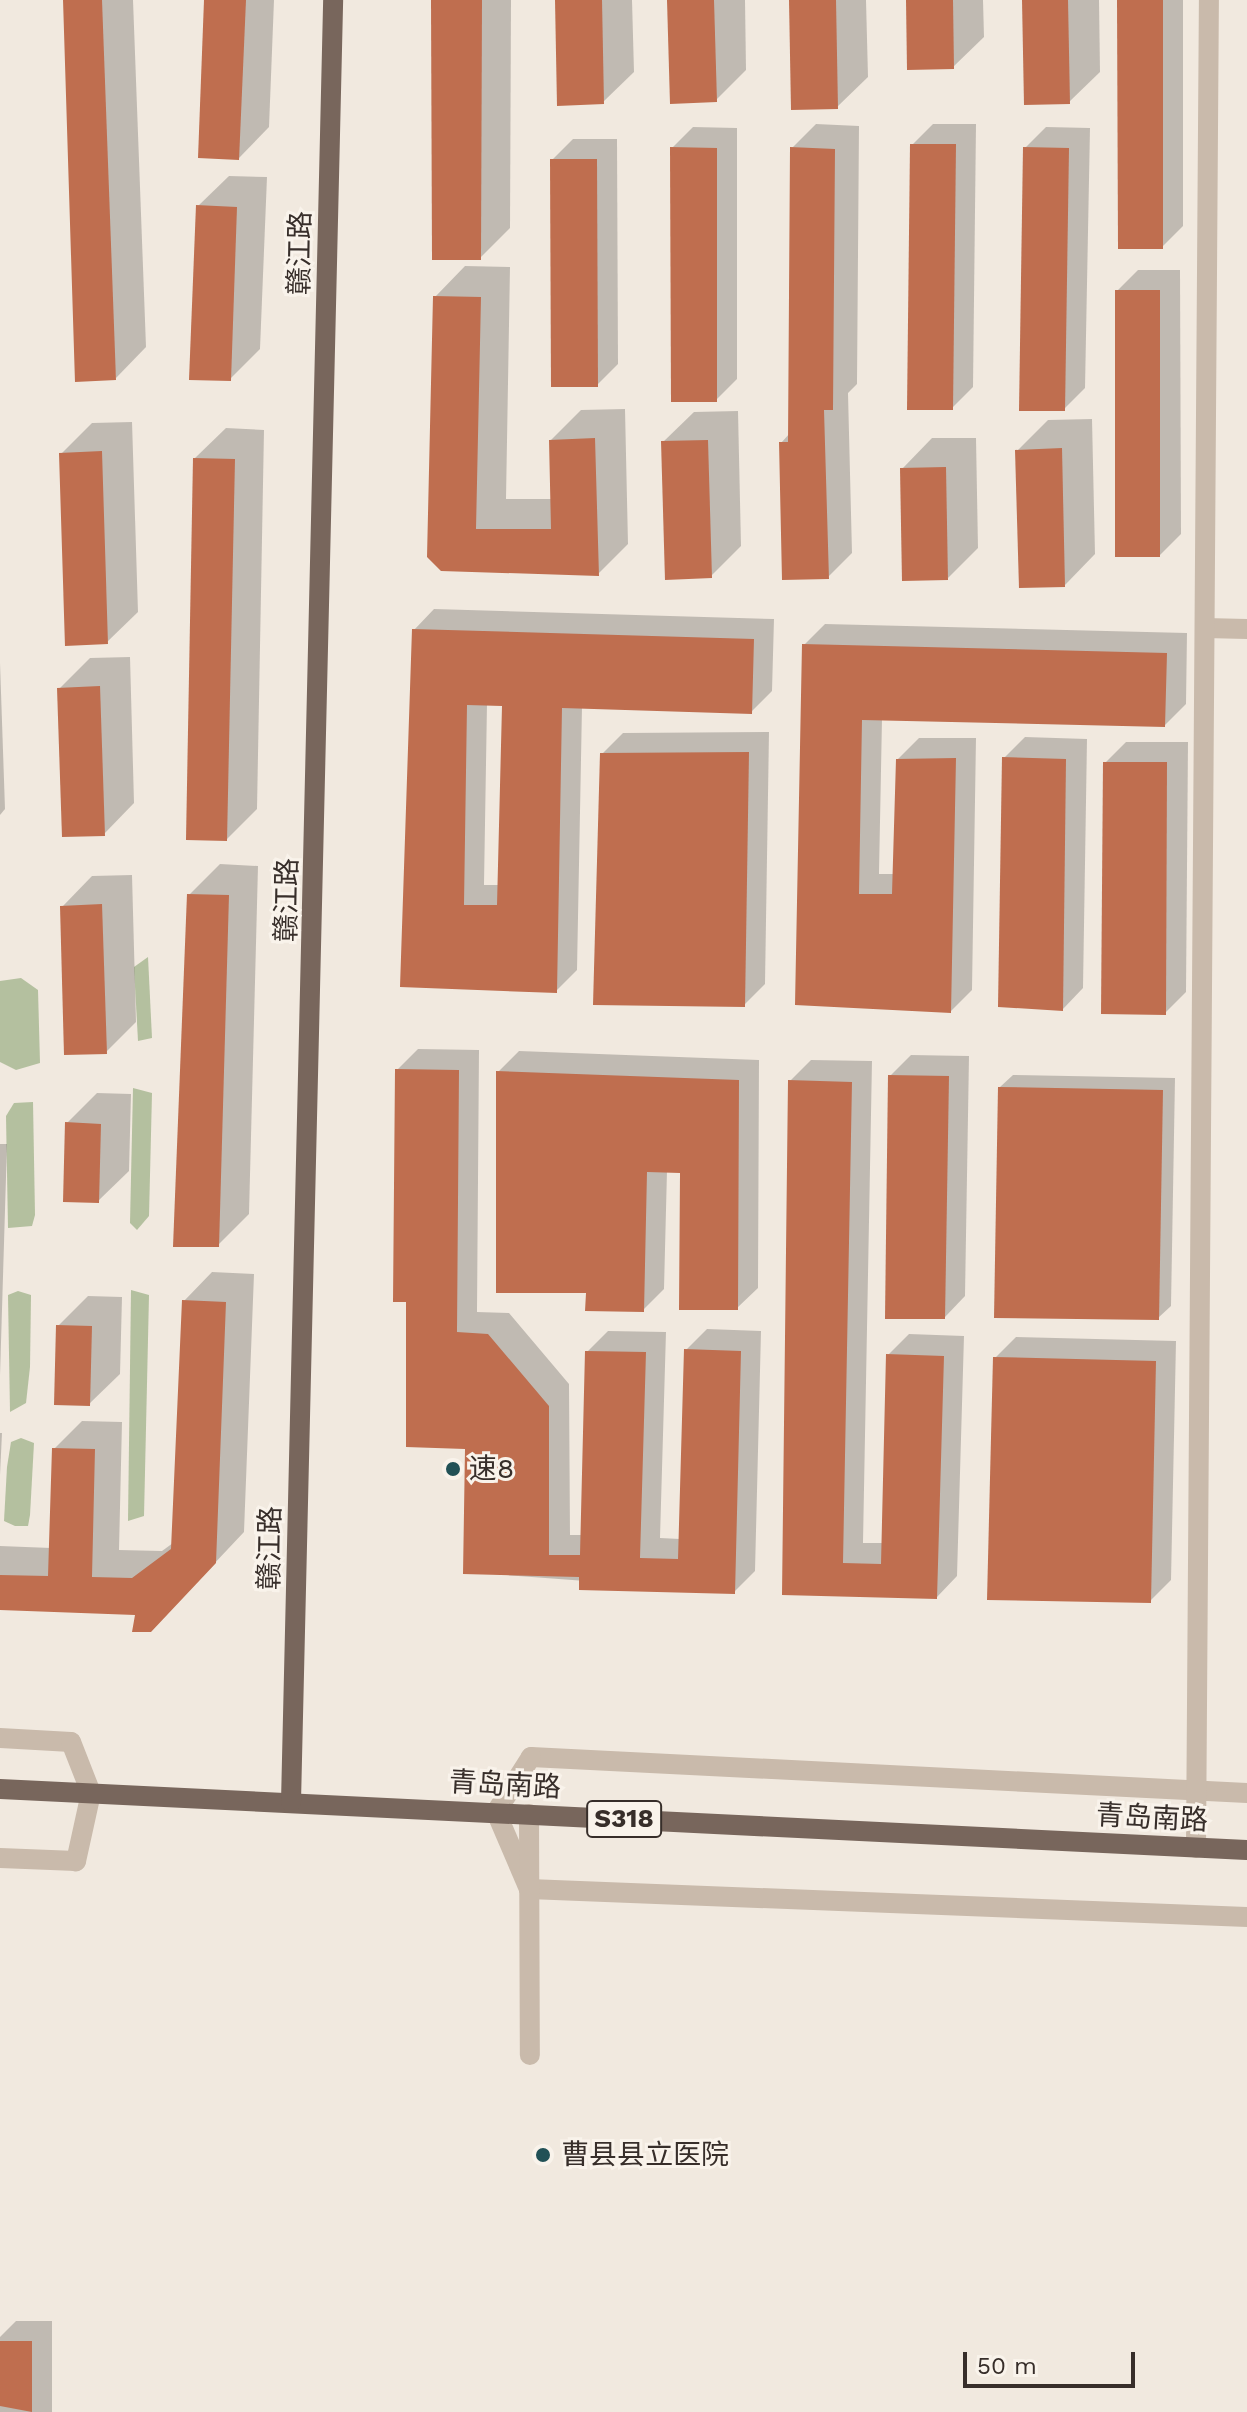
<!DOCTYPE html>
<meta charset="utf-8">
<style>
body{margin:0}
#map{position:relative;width:1247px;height:2412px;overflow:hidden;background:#f1e9df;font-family:"Work Sans","Noto Sans SC",sans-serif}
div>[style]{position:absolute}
.green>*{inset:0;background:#b4c09f}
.shadow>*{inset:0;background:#0003}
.building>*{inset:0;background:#bf6e4f}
.minor>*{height:20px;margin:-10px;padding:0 10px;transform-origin:10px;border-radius:10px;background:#c9baab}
.major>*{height:20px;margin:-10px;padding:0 10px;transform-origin:10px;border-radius:10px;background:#78665c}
.dots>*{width:22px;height:22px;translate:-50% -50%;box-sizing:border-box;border:4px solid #f9f3eb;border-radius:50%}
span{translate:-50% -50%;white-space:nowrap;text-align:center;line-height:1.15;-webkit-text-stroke:6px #f9f3eb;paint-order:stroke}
.shield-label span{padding:2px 6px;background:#f9f3eb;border:2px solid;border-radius:6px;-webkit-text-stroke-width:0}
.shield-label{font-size:26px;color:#372e2a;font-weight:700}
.street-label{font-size:28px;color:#372e2a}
.poi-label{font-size:28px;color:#372e2a}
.left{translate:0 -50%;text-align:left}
.scale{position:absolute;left:963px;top:2352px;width:172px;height:36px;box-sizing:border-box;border:4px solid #372e2a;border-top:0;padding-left:10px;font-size:24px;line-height:28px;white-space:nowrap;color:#372e2a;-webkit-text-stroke:6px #f9f3eb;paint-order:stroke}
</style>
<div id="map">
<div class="green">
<div style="clip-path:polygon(148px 957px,152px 1038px,138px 1041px,134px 967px)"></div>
<div style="clip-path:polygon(21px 978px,38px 990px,40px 1063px,16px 1070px,0 1062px,0 981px)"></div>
<div style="clip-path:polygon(133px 1088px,152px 1093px,149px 1216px,137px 1230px,130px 1223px)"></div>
<div style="clip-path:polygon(33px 1102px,35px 1215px,32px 1226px,8px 1228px,6px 1116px,14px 1103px)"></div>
<div style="clip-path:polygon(131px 1290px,149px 1295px,144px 1516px,128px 1521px)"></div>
<div style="clip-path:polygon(18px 1291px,31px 1295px,30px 1367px,26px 1403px,10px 1412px,8px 1295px)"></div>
<div style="clip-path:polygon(21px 1438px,34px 1443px,30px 1515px,28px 1526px,15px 1526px,4px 1521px,7px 1467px,11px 1442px)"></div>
</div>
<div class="shadow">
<div style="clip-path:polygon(65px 0,133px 0,146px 347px,116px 378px)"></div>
<div style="clip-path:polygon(206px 0,274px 0,269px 127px,239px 158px)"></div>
<div style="clip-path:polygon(433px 0,511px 0,510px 228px,480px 258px)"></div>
<div style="clip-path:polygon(557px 0,632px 0,634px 72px,603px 102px)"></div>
<div style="clip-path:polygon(669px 0,745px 0,746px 70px,716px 100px)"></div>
<div style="clip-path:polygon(791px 0,866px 0,868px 77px,837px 107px)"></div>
<div style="clip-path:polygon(908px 0,983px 0,984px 37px,953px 67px)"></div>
<div style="clip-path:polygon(1024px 0,1099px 0,1100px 72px,1069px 102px)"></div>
<div style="clip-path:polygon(1119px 0,1183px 0,1183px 226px,1162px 247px)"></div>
<div style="clip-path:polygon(816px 124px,859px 126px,857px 384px,848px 393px,852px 553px,828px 577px,781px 443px,790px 433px,792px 148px)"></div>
<div style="clip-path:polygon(933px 124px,976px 124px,973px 387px,952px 408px,912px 145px)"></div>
<div style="clip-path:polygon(693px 127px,737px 128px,737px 379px,716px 400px,672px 148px)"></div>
<div style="clip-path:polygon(1046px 127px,1090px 128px,1085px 388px,1064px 409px,1025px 148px)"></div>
<div style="clip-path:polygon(573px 139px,617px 139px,618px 364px,597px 385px,552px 160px)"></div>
<div style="clip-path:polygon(229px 176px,267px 177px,260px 349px,230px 379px,198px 206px)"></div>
<div style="clip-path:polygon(465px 266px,510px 267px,506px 499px,552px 499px,551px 440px,581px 410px,625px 409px,628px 544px,598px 574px,442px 569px,435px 297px)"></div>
<div style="clip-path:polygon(1138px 270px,1180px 270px,1181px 534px,1160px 555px,1117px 291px)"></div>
<div style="clip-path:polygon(738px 411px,741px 546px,711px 576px,663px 442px,694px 412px)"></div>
<div style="clip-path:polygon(1092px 419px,1095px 554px,1065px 585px,1017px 451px,1048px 420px)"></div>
<div style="clip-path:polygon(132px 422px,138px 612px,107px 642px,61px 454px,92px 423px)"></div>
<div style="clip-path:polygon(226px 428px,264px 430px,257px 809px,227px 839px,195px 458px)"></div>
<div style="clip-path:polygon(932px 438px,976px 438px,978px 548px,948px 578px,902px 469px)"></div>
<div style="clip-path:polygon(evenodd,434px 609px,774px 619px,772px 691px,751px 712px,582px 707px,577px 970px,556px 991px,402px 985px,414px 630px,434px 609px,487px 704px,504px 705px,500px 885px,484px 885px,487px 704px)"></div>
<div style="clip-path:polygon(825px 624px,1187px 633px,1186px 704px,1165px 725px,882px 719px,879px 874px,895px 874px,898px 759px,919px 738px,976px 738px,972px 990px,951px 1011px,797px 1003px,804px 645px)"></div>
<div style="clip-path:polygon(130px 657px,134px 803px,104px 834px,59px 689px,90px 658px)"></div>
<div style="clip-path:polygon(0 663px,5px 809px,0 815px)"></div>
<div style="clip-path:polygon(769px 732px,765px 984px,744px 1005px,602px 754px,623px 733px)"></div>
<div style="clip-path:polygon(1025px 737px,1087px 739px,1083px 988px,1063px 1009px,1004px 758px)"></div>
<div style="clip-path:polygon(1126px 742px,1188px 742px,1186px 992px,1165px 1013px,1105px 763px)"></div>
<div style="clip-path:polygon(220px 864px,258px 866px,249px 1214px,218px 1245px,189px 895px)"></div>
<div style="clip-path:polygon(132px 875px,136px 1022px,106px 1052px,62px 907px,92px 876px)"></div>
<div style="clip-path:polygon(418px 1049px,479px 1050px,477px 1312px,509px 1313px,569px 1384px,570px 1535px,582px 1535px,587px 1352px,608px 1331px,666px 1332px,660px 1538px,680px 1539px,686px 1350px,707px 1329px,761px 1331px,755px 1571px,734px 1592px,465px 1572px,467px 1447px,408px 1300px,397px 1070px)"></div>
<div style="clip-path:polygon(519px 1051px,759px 1060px,758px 1288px,737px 1308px,682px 1171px,667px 1171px,664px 1289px,643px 1310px,588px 1291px,498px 1072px)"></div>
<div style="clip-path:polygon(911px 1055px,969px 1056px,965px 1296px,945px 1317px,890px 1076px)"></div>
<div style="clip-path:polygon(811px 1060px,872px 1061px,863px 1543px,883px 1543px,888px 1355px,909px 1334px,964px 1336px,957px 1576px,937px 1597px,784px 1593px,790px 1081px)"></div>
<div style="clip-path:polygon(1013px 1075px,1175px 1078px,1171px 1306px,1158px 1318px,1000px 1087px)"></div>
<div style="clip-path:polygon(97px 1093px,131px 1094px,129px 1171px,98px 1201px,67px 1123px)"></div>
<div style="clip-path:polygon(0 1144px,7px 1144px,0 1376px)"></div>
<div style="clip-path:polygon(212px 1272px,254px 1274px,244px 1532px,179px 1601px,137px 1613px,0 1608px,0 1546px,51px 1548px,54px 1449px,82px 1421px,122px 1422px,119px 1550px,162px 1551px,173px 1543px,184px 1301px)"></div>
<div style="clip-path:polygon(88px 1296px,122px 1297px,120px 1374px,89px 1404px,58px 1326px)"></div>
<div style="clip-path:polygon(1016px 1337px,1176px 1341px,1171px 1580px,1150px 1601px,995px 1358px)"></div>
<div style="clip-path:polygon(0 1433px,2px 1433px,0 1475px)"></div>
<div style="clip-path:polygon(16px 2321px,52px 2321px,52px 2412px,0 2412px,0 2337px)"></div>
</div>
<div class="building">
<div style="clip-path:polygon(63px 0,102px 0,116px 380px,75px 382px)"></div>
<div style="clip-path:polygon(204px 0,246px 0,239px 160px,198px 158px)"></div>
<div style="clip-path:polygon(431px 0,482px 0,481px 260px,432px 260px)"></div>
<div style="clip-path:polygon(555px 0,602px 0,604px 104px,557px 106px)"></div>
<div style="clip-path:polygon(667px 0,714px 0,717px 102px,670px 104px)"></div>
<div style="clip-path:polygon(789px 0,836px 0,838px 109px,791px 110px)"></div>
<div style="clip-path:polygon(906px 0,953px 0,954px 69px,907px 70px)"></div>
<div style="clip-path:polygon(1022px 0,1068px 0,1070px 104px,1024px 105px)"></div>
<div style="clip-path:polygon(1117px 0,1163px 0,1163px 249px,1118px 249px)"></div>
<div style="clip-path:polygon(910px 144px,956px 144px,953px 410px,907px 410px)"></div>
<div style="clip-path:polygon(670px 147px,717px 148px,717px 402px,671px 402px)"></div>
<div style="clip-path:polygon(790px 147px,835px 149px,833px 410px,824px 410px,829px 579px,782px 580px,779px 442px,788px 442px)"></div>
<div style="clip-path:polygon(1023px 147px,1069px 148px,1065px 411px,1019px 411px)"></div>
<div style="clip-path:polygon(550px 159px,597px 159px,598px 387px,551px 387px)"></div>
<div style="clip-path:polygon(196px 205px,237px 207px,231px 381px,189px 380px)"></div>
<div style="clip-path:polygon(1115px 290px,1160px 290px,1160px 557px,1115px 557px)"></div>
<div style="clip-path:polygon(433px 296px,481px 297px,476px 529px,551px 529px,549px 440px,595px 438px,599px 576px,441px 571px,427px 557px)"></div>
<div style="clip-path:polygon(708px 440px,712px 578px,665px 580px,661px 441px)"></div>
<div style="clip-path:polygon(1062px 448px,1065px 587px,1019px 588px,1015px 450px)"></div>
<div style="clip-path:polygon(102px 451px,108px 644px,65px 646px,59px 453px)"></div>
<div style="clip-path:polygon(193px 458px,235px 459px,227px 841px,186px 840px)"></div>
<div style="clip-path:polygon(946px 467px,948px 580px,902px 581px,900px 468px)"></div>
<div style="clip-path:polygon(evenodd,412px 629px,754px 639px,752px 714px,562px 708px,557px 993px,400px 987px,412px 629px,467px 705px,502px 706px,497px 905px,464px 905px,467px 705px)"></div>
<div style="clip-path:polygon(802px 644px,1167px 653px,1165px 727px,862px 720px,859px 894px,892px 894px,896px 759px,956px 758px,951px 1013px,795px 1005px)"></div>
<div style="clip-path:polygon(100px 686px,105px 836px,62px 837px,57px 688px)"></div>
<div style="clip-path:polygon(749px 752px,745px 1007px,593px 1005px,600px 753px)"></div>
<div style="clip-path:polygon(1002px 757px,1066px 759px,1063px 1011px,998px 1007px)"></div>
<div style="clip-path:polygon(1103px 762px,1167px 762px,1166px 1015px,1101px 1014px)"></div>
<div style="clip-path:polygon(187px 894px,229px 895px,219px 1247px,173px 1247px)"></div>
<div style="clip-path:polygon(102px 904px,107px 1054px,64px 1055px,60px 906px)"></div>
<div style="clip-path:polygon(395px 1069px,459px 1070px,457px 1332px,488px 1334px,549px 1406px,549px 1555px,580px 1555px,585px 1351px,646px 1352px,640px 1558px,678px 1559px,684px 1349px,741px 1351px,735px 1594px,579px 1590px,579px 1577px,463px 1574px,465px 1449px,406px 1447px,406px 1302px,393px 1302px)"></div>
<div style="clip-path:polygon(496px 1071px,739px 1080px,738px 1310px,679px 1310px,680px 1173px,647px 1172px,644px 1312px,585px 1311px,586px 1293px,496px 1293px)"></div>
<div style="clip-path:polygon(888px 1075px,949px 1076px,945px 1319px,885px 1319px)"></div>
<div style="clip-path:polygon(788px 1080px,852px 1082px,843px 1563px,881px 1564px,886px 1354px,944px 1356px,937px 1599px,782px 1595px)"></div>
<div style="clip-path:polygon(998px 1087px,1163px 1090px,1159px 1320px,994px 1318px)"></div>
<div style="clip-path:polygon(65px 1122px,101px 1124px,99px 1203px,63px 1202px)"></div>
<div style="clip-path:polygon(182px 1300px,226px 1302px,216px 1563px,151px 1632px,132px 1632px,135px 1615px,0 1610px,0 1575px,48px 1576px,52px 1448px,95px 1449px,92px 1577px,132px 1578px,171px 1549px)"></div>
<div style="clip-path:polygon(56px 1325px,92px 1326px,90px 1406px,54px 1405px)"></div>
<div style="clip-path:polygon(993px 1357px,1156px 1361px,1151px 1603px,987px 1600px)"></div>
<div style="clip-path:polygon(0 2341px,32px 2341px,32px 2412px,0 2406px)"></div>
</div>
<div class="minor">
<div style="left:1205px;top:628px;width:42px;rotate:1.4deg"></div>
<div style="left:0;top:1738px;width:71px;rotate:3.2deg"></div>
<div style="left:71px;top:1742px;width:55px;rotate:68.6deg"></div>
<div style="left:91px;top:1793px;width:70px;rotate:102.4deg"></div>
<div style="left:76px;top:1861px;width:76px;rotate:-177.7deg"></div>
<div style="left:1247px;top:1793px;width:717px;rotate:-177.12deg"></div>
<div style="left:531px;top:1757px;width:65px;rotate:122.5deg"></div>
<div style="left:496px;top:1812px;width:84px;rotate:66.8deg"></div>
<div style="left:529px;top:1889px;width:719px;rotate:2.23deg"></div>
<div style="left:529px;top:1814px;width:241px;rotate:89.8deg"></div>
<div style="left:1196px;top:1848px;width:1848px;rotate:-89.6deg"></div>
</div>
<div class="major">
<div style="left:0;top:1789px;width:1248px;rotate:2.8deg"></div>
<div style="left:291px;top:1802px;width:1802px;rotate:-88.66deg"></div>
</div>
<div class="dots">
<div style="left:453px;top:1469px;background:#225156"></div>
<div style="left:543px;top:2155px;background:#225156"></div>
</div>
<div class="shield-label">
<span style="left:624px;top:1819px">S318</span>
</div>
<div class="street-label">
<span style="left:300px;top:253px;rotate:-89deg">赣江路</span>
<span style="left:287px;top:900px;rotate:-89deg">赣江路</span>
<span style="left:270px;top:1548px;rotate:-89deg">赣江路</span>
<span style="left:505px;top:1785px;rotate:3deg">青岛南路</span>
<span style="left:1152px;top:1818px;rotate:3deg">青岛南路</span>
</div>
<div class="poi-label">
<span class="left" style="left:469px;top:1469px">速8</span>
<span class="left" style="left:561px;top:2155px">曹县县立医院</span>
</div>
<div class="scale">50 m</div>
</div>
